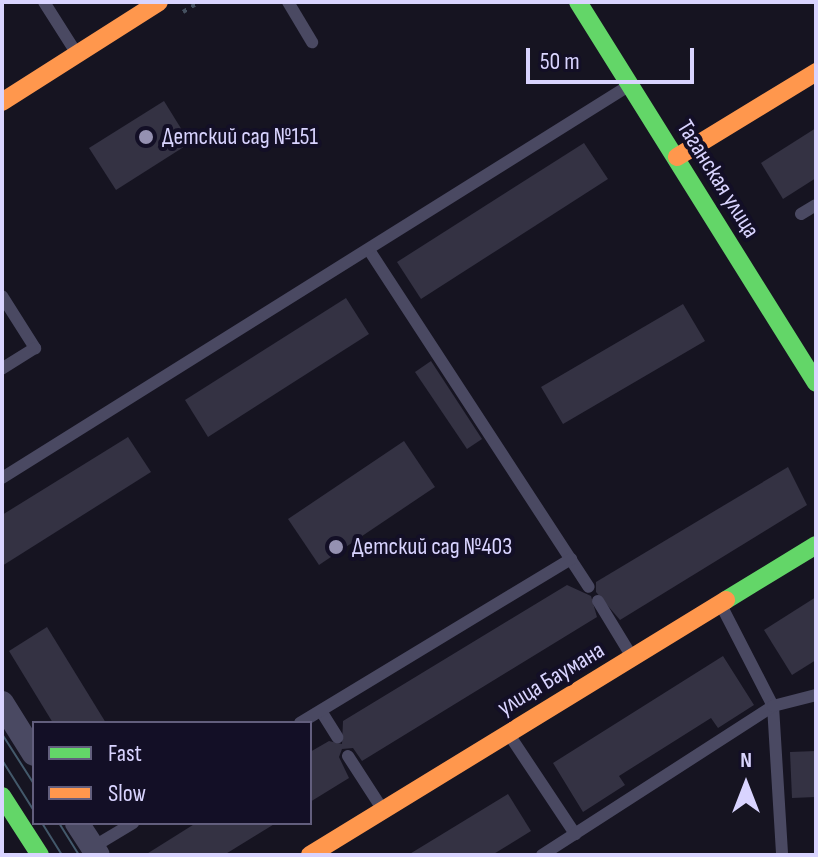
<!DOCTYPE html>
<meta charset="utf-8">
<style>
body{margin:0}
#map{position:relative;width:818px;height:857px;overflow:hidden;background:#161421;font-family:"Sofia Sans Condensed",sans-serif}
div>[style]{position:absolute}
.building>*{inset:0;background:#343243}
.path>*{height:4px;margin-top:-2px;transform-origin:0;background:repeating-linear-gradient(90deg,#44505f 0 4px,transparent 0 10px)}
.lane>*{height:12px;margin:-6px;padding:0 6px;transform-origin:6px;border-radius:6px;background:#4a4962}
.street>*{height:24px;margin:-12px;padding:0 12px;transform-origin:12px;border-radius:12px;background:#4a4962}
.fast>*{height:18px;margin:-9px;padding:0 9px;transform-origin:9px;border-radius:9px;background:#63d668}
.slow>*{height:18px;margin:-9px;padding:0 9px;transform-origin:9px;border-radius:9px;background:#ff974d}
.tram>*{height:2px;margin:-1px;padding:0 1px;transform-origin:1px;border-radius:1px;background:#43596b}
.dots>*{width:22px;height:22px;translate:-50% -50%;box-sizing:border-box;border:4px solid #130f26;border-radius:50%}
span{translate:-50% -50%;white-space:nowrap;text-align:center;line-height:1.15;-webkit-text-stroke:8px #130f26;paint-order:stroke}
.poi-label{font-size:24px;color:#d9d4ff}
.left{translate:0 -50%;text-align:left}
.street-label{font-size:24px;color:#d9d4ff}
.frame{position:absolute;inset:0;border:4px solid #d9d4ff;pointer-events:none}
.legend{position:absolute;left:32px;top:721px;width:280px;height:104px;box-sizing:border-box;background:#130f26;border:2px solid #625e7d;margin:0;padding:10px 14px;list-style:none;font-size:24px;color:#d9d4ff}
.legend li{display:flex;align-items:center;gap:16px;height:40px}
.legend b{width:40px;border:2px solid #625e7d}
.north{position:absolute;left:706px;top:745px;width:80px;height:80px;-webkit-text-stroke:6px #130f26;paint-order:stroke;rotate:0deg;font-size:22px;font-weight:700;line-height:32px;text-align:center;color:#d9d4ff}
.north::after{content:'';display:block;margin:auto;width:28px;height:36px;background:#d9d4ff;clip-path:polygon(50% 0,100% 100%,50% 72%,0 100%)}
.scale{position:absolute;left:526px;top:48px;width:168px;height:36px;box-sizing:border-box;border:4px solid #d9d4ff;border-top:0;padding-left:10px;font-size:24px;line-height:28px;white-space:nowrap;color:#d9d4ff;-webkit-text-stroke:6px #130f26;paint-order:stroke}
</style>
<div id="map">
<div class="building">
<div style="clip-path:polygon(164px 101px,190px 143px,116px 190px,89px 148px)"></div>
<div style="clip-path:polygon(816px 128px,816px 178px,783px 199px,761px 163px)"></div>
<div style="clip-path:polygon(584px 143px,608px 179px,421px 299px,397px 262px)"></div>
<div style="clip-path:polygon(346px 298px,369px 334px,208px 437px,185px 400px)"></div>
<div style="clip-path:polygon(683px 304px,705px 341px,563px 424px,541px 387px)"></div>
<div style="clip-path:polygon(431px 361px,482px 439px,467px 449px,415px 372px)"></div>
<div style="clip-path:polygon(128px 437px,151px 472px,2px 566px,2px 515px)"></div>
<div style="clip-path:polygon(404px 441px,435px 487px,319px 565px,288px 519px)"></div>
<div style="clip-path:polygon(788px 467px,807px 505px,620px 620px,596px 592px,596px 582px)"></div>
<div style="clip-path:polygon(567px 585px,591px 596px,597px 617px,362px 761px,353px 748px,342px 749px,339px 757px,349px 778px,310px 802px,310px 752px,329px 741px,342px 744px,343px 721px)"></div>
<div style="clip-path:polygon(816px 597px,816px 660px,792px 675px,764px 630px)"></div>
<div style="clip-path:polygon(47px 627px,106px 723px,53px 723px,9px 651px)"></div>
<div style="clip-path:polygon(723px 656px,754px 705px,718px 728px,711px 718px,619px 776px,625px 785px,583px 812px,553px 763px)"></div>
<div style="clip-path:polygon(816px 751px,816px 797px,792px 798px,790px 752px)"></div>
<div style="clip-path:polygon(508px 794px,531px 831px,492px 855px,408px 855px)"></div>
<div style="clip-path:polygon(196px 823px,276px 823px,224px 855px,145px 855px)"></div>
</div>
<div class="path">
<div style="left:183px;top:12px;width:19px;rotate:-32deg"></div>
</div>
<div class="lane">
<div style="left:44px;top:2px;width:62px;rotate:57.6deg"></div>
<div style="left:288px;top:2px;width:47px;rotate:59deg"></div>
<div style="left:801px;top:214px;width:17px;rotate:-31deg"></div>
<div style="left:369px;top:250px;width:402px;rotate:56.9deg"></div>
<div style="left:2px;top:296px;width:62px;rotate:57.6deg"></div>
<div style="left:35px;top:348px;width:39px;rotate:148deg"></div>
<div style="left:2px;top:478px;width:741px;rotate:-32.04deg"></div>
<div style="left:598px;top:601px;width:66px;rotate:58.7deg"></div>
<div style="left:720px;top:603px;width:116px;rotate:62.8deg"></div>
<div style="left:773px;top:706px;width:149px;rotate:86.5deg"></div>
<div style="left:321px;top:711px;width:31px;rotate:58deg"></div>
<div style="left:300px;top:723px;width:317px;rotate:-31.2deg"></div>
<div style="left:510px;top:736px;width:118px;rotate:56.4deg"></div>
<div style="left:348px;top:756px;width:64px;rotate:57.1deg"></div>
<div style="left:93px;top:847px;width:47px;rotate:-31deg"></div>
<div style="left:542px;top:855px;width:275px;rotate:-32.8deg"></div>
<div style="left:773px;top:706px;width:44px;rotate:-14.3deg"></div>
</div>
<div class="street">
<div style="left:2px;top:703px;width:60px;rotate:57.9deg"></div>
<div style="left:77px;top:823px;width:38px;rotate:57deg"></div>
</div>
<div class="fast">
<div style="left:578px;top:2px;width:449px;rotate:58deg"></div>
<div style="left:726px;top:600px;width:105px;rotate:-31.4deg"></div>
<div style="left:2px;top:796px;width:70px;rotate:57.2deg"></div>
</div>
<div class="slow">
<div style="left:2px;top:102px;width:186px;rotate:-32.5deg"></div>
<div style="left:677px;top:157px;width:163px;rotate:-31.4deg"></div>
<div style="left:310px;top:855px;width:488px;rotate:-31.5deg"></div>
</div>
<div class="tram">
<div style="left:2px;top:734px;width:59px;rotate:57.4deg"></div>
<div style="left:2px;top:760px;width:60px;rotate:57.9deg"></div>
<div style="left:42px;top:823px;width:38px;rotate:58deg"></div>
<div style="left:59px;top:823px;width:38px;rotate:58deg"></div>
</div>
<div class="dots">
<div style="left:146px;top:137px;background:#9591b1"></div>
<div style="left:336px;top:547px;background:#9591b1"></div>
</div>
<div class="poi-label">
<span class="left" style="left:162px;top:137px">Детский сад №151</span>
<span class="left" style="left:352px;top:547px">Детский сад №403</span>
</div>
<div class="street-label">
<span style="left:718px;top:179px;rotate:58deg">Таганская улица</span>
<span style="left:551px;top:679px;rotate:-31deg">улица Баумана</span>
</div>
<div class="frame"></div>
<ul class="legend">
<li><b style="height:10px;background:#63d668"></b>Fast</li>
<li><b style="height:10px;background:#ff974d"></b>Slow</li>
</ul>
<div class="north">N</div>
<div class="scale">50 m</div>
</div>
